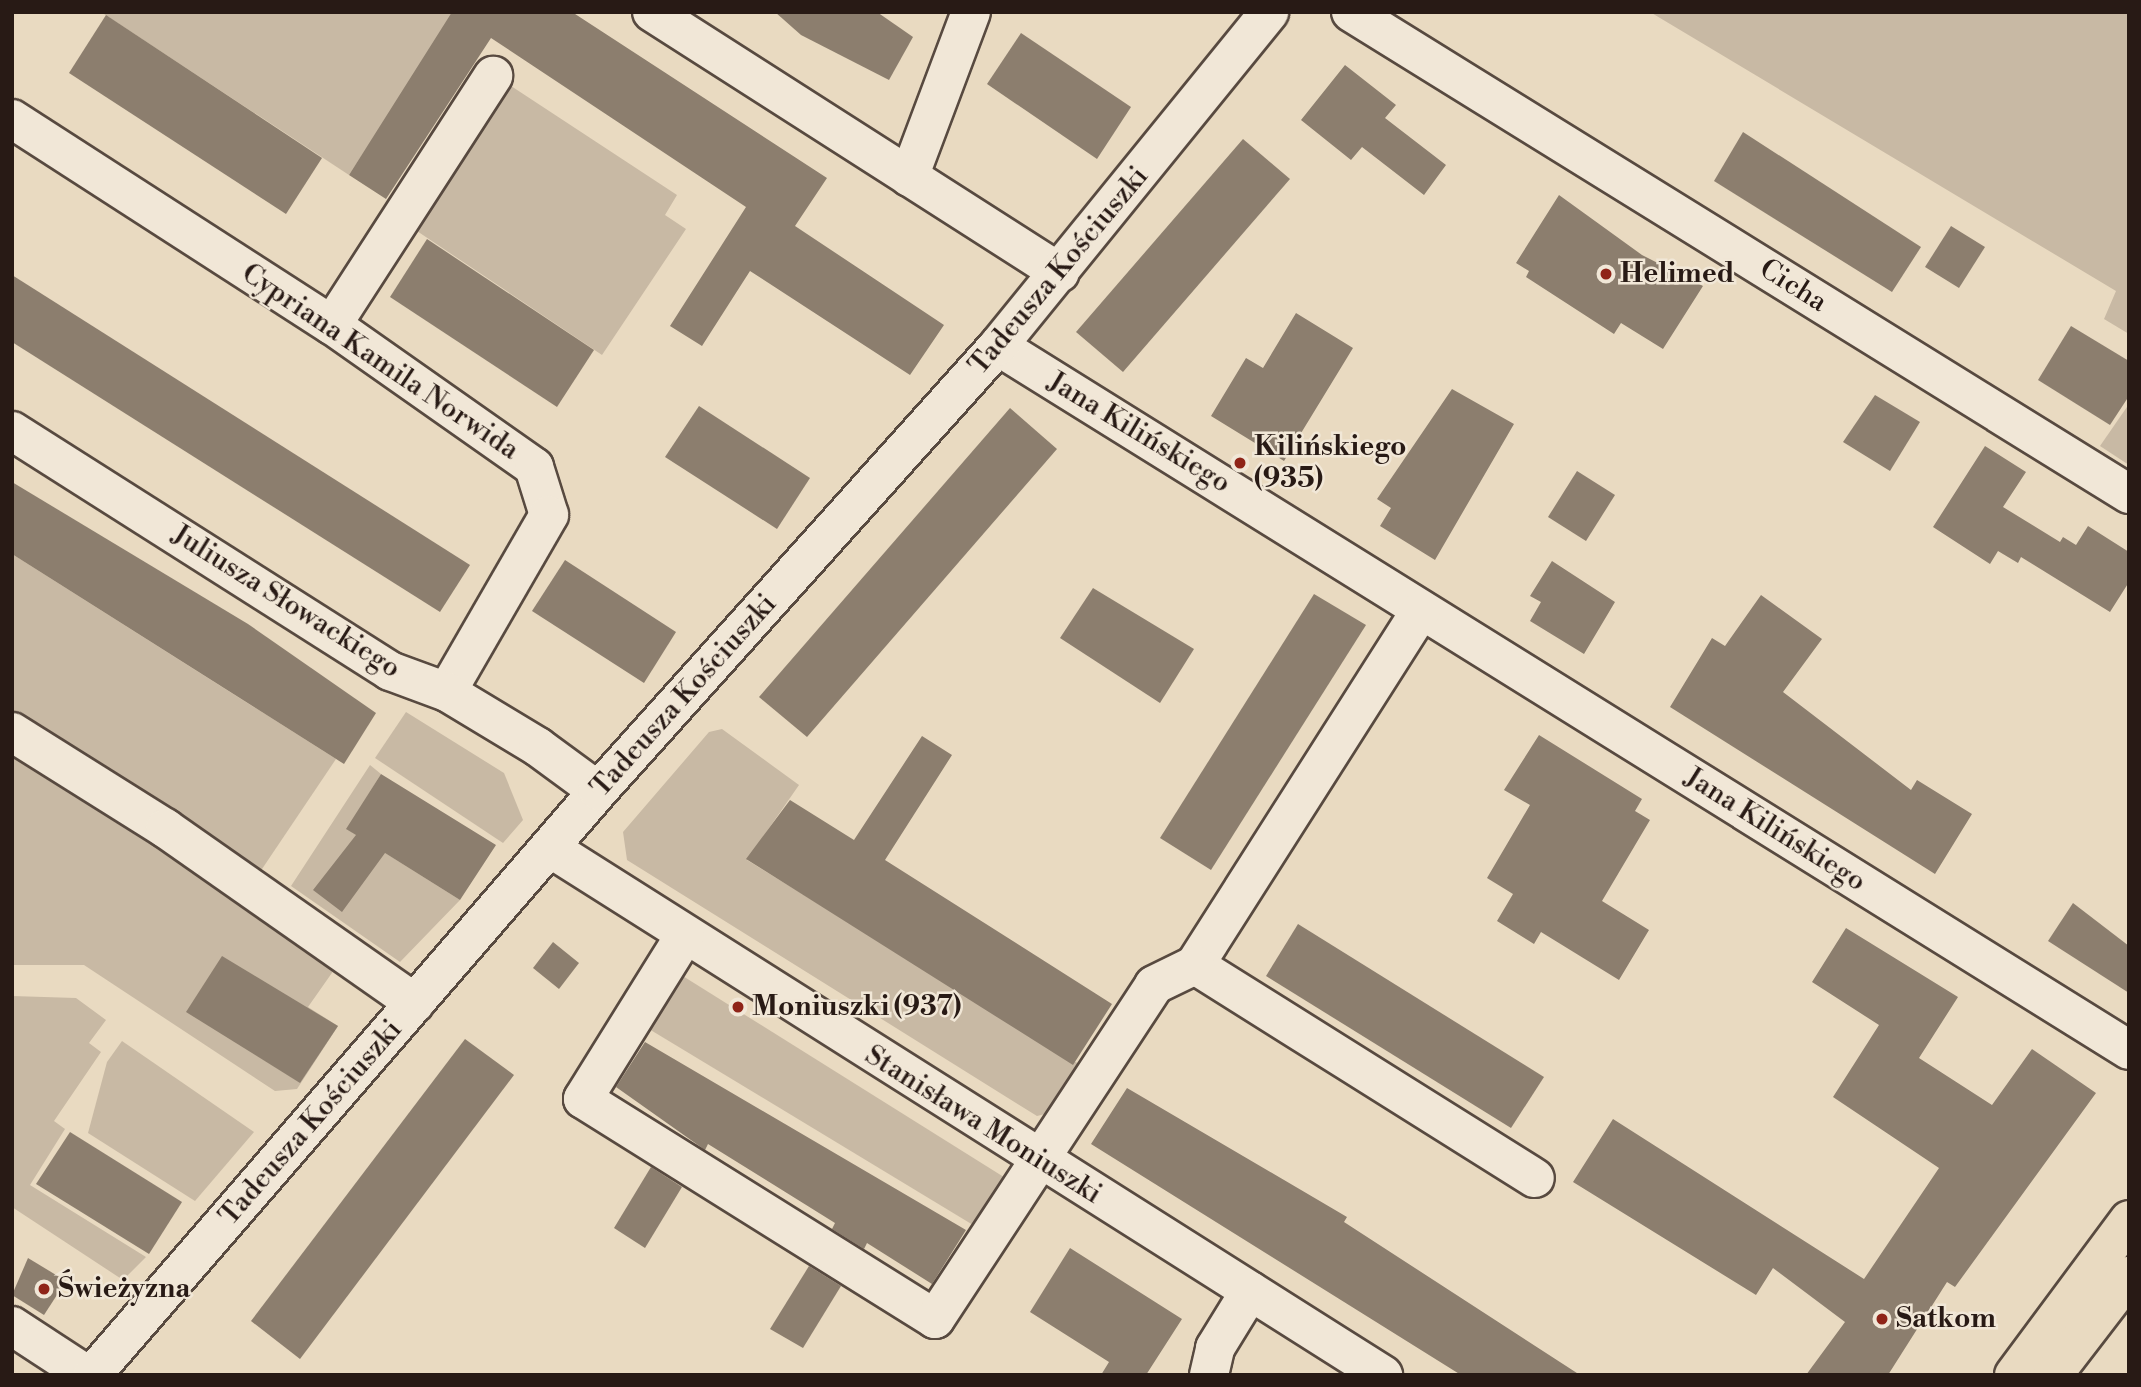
<!DOCTYPE html>
<meta charset="utf-8">
<style>
body{margin:0}
#map{position:relative;width:2141px;height:1387px;overflow:hidden;background:#e9dac1;font-family:"Libre Bodoni",serif}
div>[style]{position:absolute}
.green>*{inset:0;background:#c8b9a4}
.building>*{inset:0;background:#8c7e6e}
.roads{filter:drop-shadow(2px 0 #584a40) drop-shadow(-2px 0 #584a40) drop-shadow(0 2px #584a40) drop-shadow(0 -2px #584a40)}
.minor>*{height:38px;margin:-19px;padding:0 19px;transform-origin:19px;border-radius:19px;background:#f1e7d7}
.major>*{height:38px;margin:-19px;padding:0 19px;transform-origin:19px;border-radius:19px;background:#e9dac1}
.dots>*{width:19px;height:19px;translate:-50% -50%;box-sizing:border-box;border:4px solid #f1e7d7;border-radius:50%}
span{translate:-50% -50%;white-space:nowrap;text-align:center;line-height:1.15;-webkit-text-stroke:5px #f1e7d7;paint-order:stroke}
.street-label{font-size:28px;color:#281a15}
.poi-label{font-size:28px;color:#281a15;font-weight:700}
.left{translate:0 -50%;text-align:left}
.frame{position:absolute;inset:0;border:14px solid #281a15;pointer-events:none}
</style>
<div id="map">
<div class="green">
<div style="clip-path:polygon(101px 12px,452px 12px,454px 14px,349px 175px)"></div>
<div style="clip-path:polygon(1650px 12px,2129px 12px,2129px 334px,2104px 319px,2116px 291px)"></div>
<div style="clip-path:polygon(505px 82px,677px 195px,665px 215px,686px 229px,602px 355px,411px 227px)"></div>
<div style="clip-path:polygon(2129px 404px,2129px 465px,2100px 446px)"></div>
<div style="clip-path:polygon(12px 554px,336px 759px,260px 872px,12px 713px)"></div>
<div style="clip-path:polygon(406px 712px,504px 773px,523px 820px,503px 843px,375px 758px)"></div>
<div style="clip-path:polygon(722px 729px,799px 785px,747px 860px,1087px 1069px,1053px 1112px,1037px 1116px,627px 860px,623px 832px,709px 732px)"></div>
<div style="clip-path:polygon(12px 745px,341px 960px,308px 1007px,338px 1026px,297px 1089px,275px 1091px,84px 965px,12px 965px)"></div>
<div style="clip-path:polygon(370px 765px,381px 774px,347px 829px,460px 900px,400px 962px,291px 886px)"></div>
<div style="clip-path:polygon(678px 973px,1007px 1179px,978px 1228px,644px 1026px)"></div>
<div style="clip-path:polygon(12px 996px,76px 998px,106px 1020px,89px 1043px,101px 1052px,54px 1121px,65px 1129px,30px 1185px,146px 1257px,123px 1280px,12px 1207px)"></div>
<div style="clip-path:polygon(122px 1041px,254px 1132px,195px 1201px,88px 1133px,107px 1062px)"></div>
</div>
<div class="building">
<div style="clip-path:polygon(452px 12px,572px 12px,827px 178px,795px 226px,944px 325px,910px 375px,750px 271px,702px 346px,670px 326px,746px 207px,491px 38px,386px 199px,349px 175px)"></div>
<div style="clip-path:polygon(775px 12px,877px 12px,913px 37px,889px 80px,801px 35px)"></div>
<div style="clip-path:polygon(106px 15px,322px 158px,286px 214px,69px 73px)"></div>
<div style="clip-path:polygon(1021px 33px,1131px 107px,1097px 159px,987px 84px)"></div>
<div style="clip-path:polygon(1345px 65px,1396px 105px,1385px 118px,1446px 165px,1424px 195px,1362px 147px,1351px 160px,1301px 120px)"></div>
<div style="clip-path:polygon(1743px 132px,1921px 247px,1892px 292px,1714px 181px)"></div>
<div style="clip-path:polygon(1243px 139px,1290px 179px,1123px 372px,1076px 332px)"></div>
<div style="clip-path:polygon(1559px 195px,1642px 255px,1703px 286px,1663px 349px,1621px 323px,1614px 334px,1526px 277px,1529px 271px,1516px 263px)"></div>
<div style="clip-path:polygon(1951px 226px,1985px 247px,1959px 288px,1925px 267px)"></div>
<div style="clip-path:polygon(427px 239px,594px 350px,557px 407px,390px 297px)"></div>
<div style="clip-path:polygon(12px 275px,470px 565px,440px 612px,12px 342px)"></div>
<div style="clip-path:polygon(1296px 313px,1353px 348px,1284px 461px,1211px 416px,1246px 358px,1263px 368px)"></div>
<div style="clip-path:polygon(2071px 326px,2129px 361px,2129px 396px,2110px 425px,2038px 380px)"></div>
<div style="clip-path:polygon(1452px 389px,1514px 424px,1435px 560px,1380px 526px,1391px 508px,1377px 499px)"></div>
<div style="clip-path:polygon(1875px 395px,1920px 422px,1890px 471px,1843px 442px)"></div>
<div style="clip-path:polygon(699px 406px,810px 478px,777px 529px,665px 457px)"></div>
<div style="clip-path:polygon(1010px 408px,1057px 449px,807px 737px,759px 697px)"></div>
<div style="clip-path:polygon(1985px 446px,2026px 472px,2003px 507px,2060px 542px,2063px 537px,2076px 545px,2088px 526px,2129px 552px,2129px 582px,2110px 612px,2021px 557px,2018px 563px,1998px 551px,1990px 564px,1933px 527px)"></div>
<div style="clip-path:polygon(1577px 471px,1615px 495px,1586px 541px,1548px 517px)"></div>
<div style="clip-path:polygon(12px 482px,248px 624px,376px 713px,344px 764px,12px 554px)"></div>
<div style="clip-path:polygon(565px 560px,676px 632px,644px 683px,532px 611px)"></div>
<div style="clip-path:polygon(1552px 561px,1615px 602px,1584px 654px,1530px 621px,1541px 602px,1530px 596px)"></div>
<div style="clip-path:polygon(1093px 588px,1194px 649px,1160px 703px,1060px 638px)"></div>
<div style="clip-path:polygon(1314px 594px,1366px 625px,1211px 870px,1160px 838px)"></div>
<div style="clip-path:polygon(1761px 595px,1822px 639px,1783px 692px,1911px 790px,1917px 780px,1972px 814px,1935px 874px,1670px 707px,1712px 638px,1725px 646px)"></div>
<div style="clip-path:polygon(1539px 735px,1642px 799px,1635px 811px,1650px 820px,1602px 901px,1649px 930px,1619px 980px,1541px 932px,1534px 944px,1497px 921px,1513px 894px,1487px 878px,1530px 805px,1504px 790px)"></div>
<div style="clip-path:polygon(922px 736px,952px 755px,885px 860px,1112px 1004px,1073px 1065px,746px 859px,790px 800px,854px 840px)"></div>
<div style="clip-path:polygon(381px 774px,496px 845px,460px 900px,385px 853px,342px 912px,313px 890px,356px 835px,346px 829px)"></div>
<div style="clip-path:polygon(2073px 903px,2129px 946px,2129px 993px,2048px 941px)"></div>
<div style="clip-path:polygon(1298px 924px,1544px 1077px,1511px 1128px,1266px 976px)"></div>
<div style="clip-path:polygon(1846px 928px,1958px 997px,1919px 1058px,1992px 1105px,2032px 1049px,2096px 1093px,1955px 1287px,1947px 1282px,1888px 1375px,1806px 1375px,1845px 1322px,1773px 1268px,1756px 1295px,1573px 1182px,1613px 1119px,1864px 1279px,1939px 1168px,1833px 1097px,1879px 1025px,1812px 982px)"></div>
<div style="clip-path:polygon(553px 942px,579px 963px,559px 989px,533px 968px)"></div>
<div style="clip-path:polygon(222px 956px,338px 1026px,300px 1083px,186px 1012px)"></div>
<div style="clip-path:polygon(465px 1039px,514px 1075px,300px 1359px,251px 1321px)"></div>
<div style="clip-path:polygon(645px 1042px,966px 1230px,932px 1284px,867px 1243px,864px 1249px,832px 1229px,835px 1223px,708px 1144px,705px 1150px,616px 1087px)"></div>
<div style="clip-path:polygon(1127px 1088px,1347px 1217px,1344px 1222px,1580px 1375px,1461px 1375px,1091px 1144px)"></div>
<div style="clip-path:polygon(70px 1132px,182px 1202px,149px 1254px,36px 1184px)"></div>
<div style="clip-path:polygon(651px 1167px,682px 1187px,645px 1248px,614px 1228px)"></div>
<div style="clip-path:polygon(1070px 1248px,1182px 1319px,1146px 1375px,1101px 1375px,1109px 1362px,1030px 1312px)"></div>
<div style="clip-path:polygon(28px 1258px,66px 1281px,44px 1315px,12px 1295px)"></div>
<div style="clip-path:polygon(809px 1266px,841px 1286px,803px 1348px,770px 1329px)"></div>
</div>
<div class="roads">
<div class="minor">
<div style="left:652px;top:12px;width:484px;rotate:32.6deg"></div>
<div style="left:1351px;top:12px;width:915px;rotate:31.78deg"></div>
<div style="left:12px;top:119px;width:381px;rotate:32.8deg"></div>
<div style="left:332px;top:325px;width:247px;rotate:35.1deg"></div>
<div style="left:534px;top:467px;width:50px;rotate:72.6deg"></div>
<div style="left:549px;top:515px;width:204px;rotate:120deg"></div>
<div style="left:909px;top:177px;width:176px;rotate:-69.4deg"></div>
<div style="left:332px;top:325px;width:297px;rotate:-57.1deg"></div>
<div style="left:998px;top:346px;width:1332px;rotate:31.9deg"></div>
<div style="left:12px;top:431px;width:448px;rotate:32.4deg"></div>
<div style="left:390px;top:671px;width:61px;rotate:20.2deg"></div>
<div style="left:447px;top:692px;width:106px;rotate:31.1deg"></div>
<div style="left:538px;top:747px;width:74px;rotate:36.3deg"></div>
<div style="left:1421px;top:610px;width:421px;rotate:122.5deg"></div>
<div style="left:1195px;top:965px;width:401px;rotate:32.1deg"></div>
<div style="left:12px;top:732px;width:181px;rotate:32.1deg"></div>
<div style="left:165px;top:828px;width:305px;rotate:35deg"></div>
<div style="left:550px;top:848px;width:986px;rotate:32.32deg"></div>
<div style="left:685px;top:935px;width:193px;rotate:121.9deg"></div>
<div style="left:583px;top:1099px;width:415px;rotate:32deg"></div>
<div style="left:935px;top:1319px;width:399px;rotate:-56.7deg"></div>
<div style="left:1154px;top:985px;width:46px;rotate:-26deg"></div>
<div style="left:12px;top:1326px;width:90px;rotate:33.2deg"></div>
<div style="left:92px;top:1375px;width:773px;rotate:-49.09deg"></div>
<div style="left:598px;top:791px;width:598px;rotate:-48.05deg"></div>
<div style="left:998px;top:346px;width:430px;rotate:-50.9deg"></div>
<div style="left:1209px;top:1375px;width:28px;rotate:-77deg"></div>
<div style="left:1215px;top:1348px;width:67px;rotate:-58.4deg"></div>
</div>
<div class="major">
<div style="left:2014px;top:1375px;width:193px;rotate:-53.4deg"></div>
<div style="left:2053px;top:1375px;width:125px;rotate:-52.5deg"></div>
</div>
</div>
<div class="dots">
<div style="left:1606px;top:274px;background:#8f2418"></div>
<div style="left:1240px;top:463px;background:#8f2418"></div>
<div style="left:738px;top:1007px;background:#8f2418"></div>
<div style="left:44px;top:1289px;background:#8f2418"></div>
<div style="left:1882px;top:1319px;background:#8f2418"></div>
</div>
<div class="street-label">
<span style="left:1059px;top:271px;rotate:-50deg">Tadeusza Kościuszki</span>
<span style="left:1793px;top:286px;rotate:32deg">Cicha</span>
<span style="left:380px;top:362px;rotate:34deg">Cypriana Kamila Norwida</span>
<span style="left:1139px;top:433px;rotate:31deg">Jana Kilińskiego</span>
<span style="left:286px;top:602px;rotate:32deg">Juliusza Słowackiego</span>
<span style="left:684px;top:696px;rotate:-48deg">Tadeusza Kościuszki</span>
<span style="left:1775px;top:830px;rotate:32deg">Jana Kilińskiego</span>
<span style="left:311px;top:1123px;rotate:-49deg">Tadeusza Kościuszki</span>
<span style="left:983px;top:1125px;rotate:32deg">Stanisława Moniuszki</span>
</div>
<div class="poi-label">
<span class="left" style="left:1620px;top:274px">Helimed</span>
<span class="left" style="left:1254px;top:463px">Kilińskiego<br>(935)</span>
<span class="left" style="left:752px;top:1007px">Moniuszki (937)</span>
<span class="left" style="left:58px;top:1289px">Świeżyzna</span>
<span class="left" style="left:1896px;top:1319px">Satkom</span>
</div>
<div class="frame"></div>
</div>
